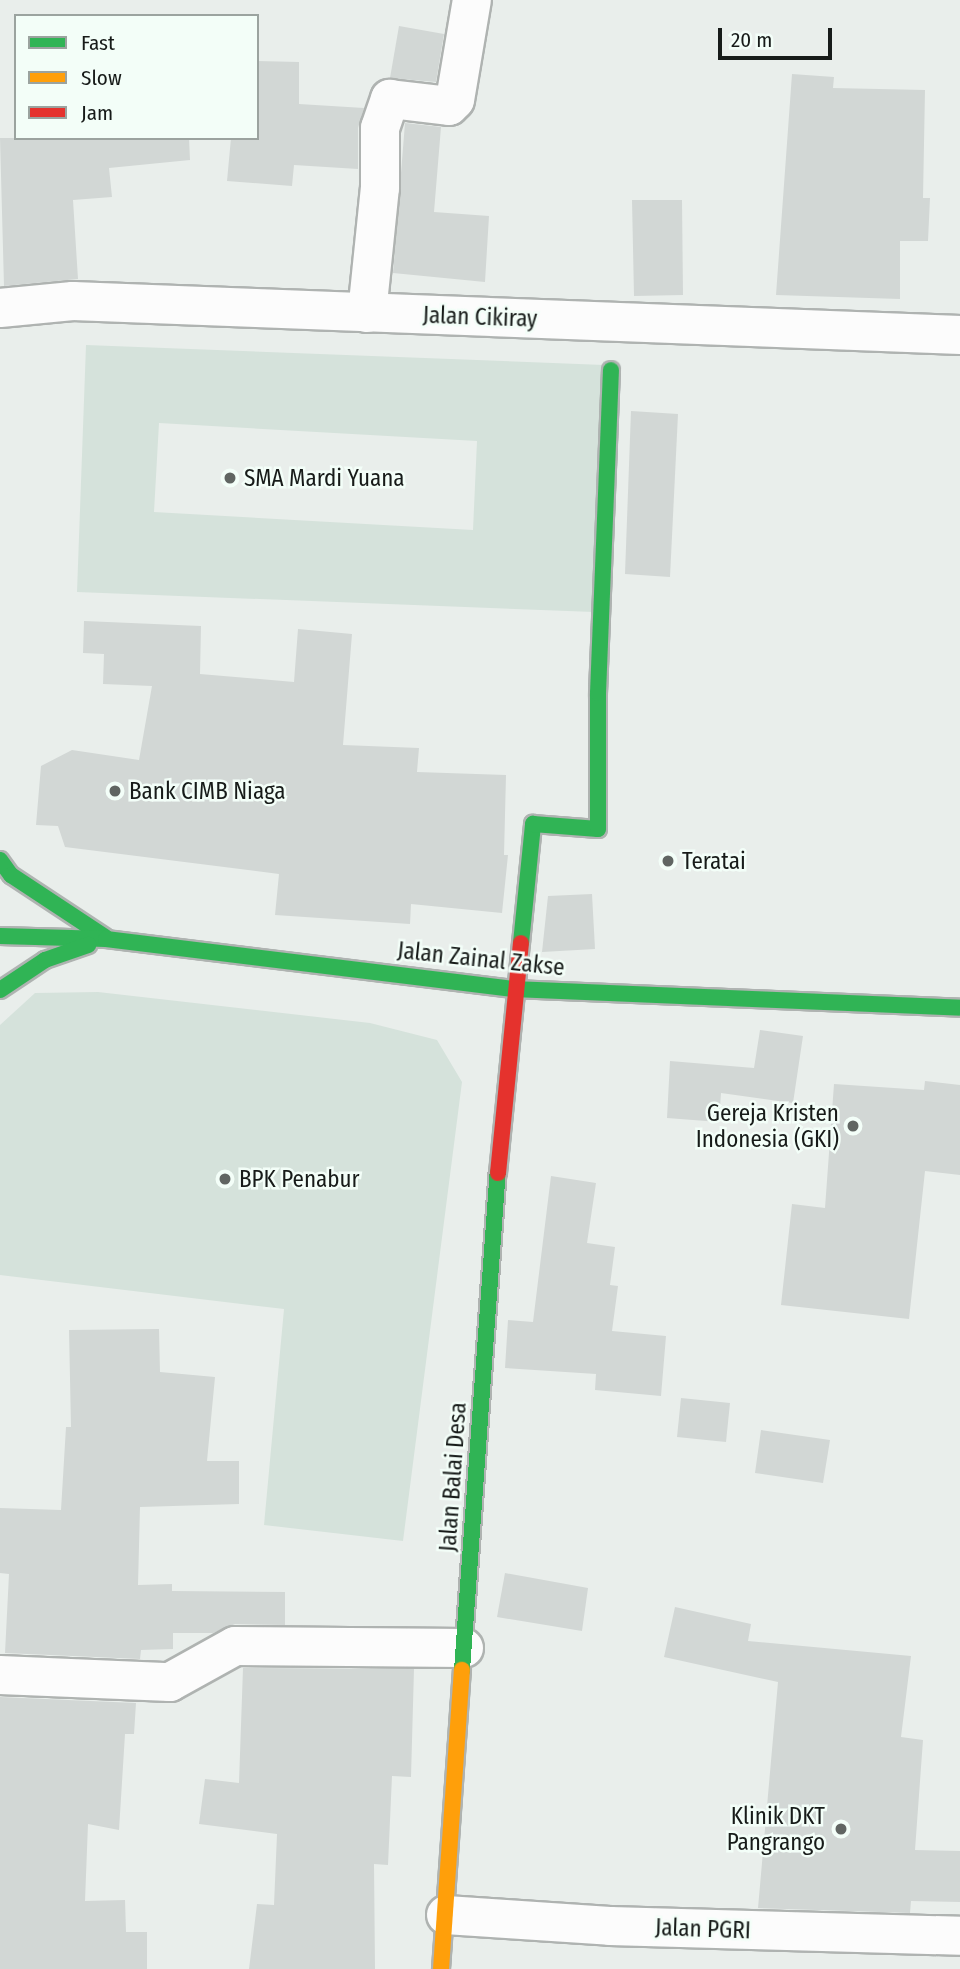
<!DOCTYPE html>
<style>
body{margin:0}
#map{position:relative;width:960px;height:1969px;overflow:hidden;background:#e9eeeb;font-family:"Fira Sans Condensed",sans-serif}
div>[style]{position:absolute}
.built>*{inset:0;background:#d5e2db}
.building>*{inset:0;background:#d2d7d5}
.roads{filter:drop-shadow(2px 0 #afb3b1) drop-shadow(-2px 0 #afb3b1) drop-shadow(0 2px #afb3b1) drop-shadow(0 -2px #afb3b1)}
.street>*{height:38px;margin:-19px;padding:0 19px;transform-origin:19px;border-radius:19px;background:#fcfcfc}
.fast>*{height:16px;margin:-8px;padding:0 8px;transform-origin:8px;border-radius:8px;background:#30b455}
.slow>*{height:16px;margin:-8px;padding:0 8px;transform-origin:8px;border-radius:8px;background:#ff9f0a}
.jam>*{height:16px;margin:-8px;padding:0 8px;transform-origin:8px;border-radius:8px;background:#e5322d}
.dots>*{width:19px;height:19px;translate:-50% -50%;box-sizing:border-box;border:4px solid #f3fef8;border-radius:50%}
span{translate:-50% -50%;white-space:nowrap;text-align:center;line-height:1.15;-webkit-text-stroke:5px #f3fef8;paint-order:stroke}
.street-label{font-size:23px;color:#171b19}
.poi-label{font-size:23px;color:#171b19}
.left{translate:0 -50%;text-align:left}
.right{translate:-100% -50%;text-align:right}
.legend{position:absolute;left:14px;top:14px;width:245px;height:126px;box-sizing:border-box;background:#f3fef8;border:2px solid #9ba39f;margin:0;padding:9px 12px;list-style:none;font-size:21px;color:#171b19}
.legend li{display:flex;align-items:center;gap:14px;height:35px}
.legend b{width:35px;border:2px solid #9ba39f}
.scale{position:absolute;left:718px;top:28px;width:114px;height:32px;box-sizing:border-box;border:4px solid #171b19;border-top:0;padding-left:9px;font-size:21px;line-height:24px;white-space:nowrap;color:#171b19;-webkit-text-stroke:5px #f3fef8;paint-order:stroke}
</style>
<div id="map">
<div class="built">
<div style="clip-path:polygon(evenodd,86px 345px,604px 365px,594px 612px,77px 592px,86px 345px,159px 423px,477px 441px,473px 530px,154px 512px,159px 423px)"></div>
<div style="clip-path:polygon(98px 992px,370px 1023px,437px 1040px,462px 1082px,403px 1541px,264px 1525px,284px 1309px,0 1275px,0 1025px,35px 993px)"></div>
</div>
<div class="building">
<div style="clip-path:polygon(399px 26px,444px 34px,436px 82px,390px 78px)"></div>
<div style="clip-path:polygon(257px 61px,299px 62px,299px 104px,364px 108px,358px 128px,358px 169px,294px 165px,292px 186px,227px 181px,231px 138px,257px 138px)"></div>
<div style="clip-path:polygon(792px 74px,834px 77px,833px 88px,925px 90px,923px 198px,930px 198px,928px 241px,900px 241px,900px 299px,776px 295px)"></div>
<div style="clip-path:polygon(405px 123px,441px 127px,434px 212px,489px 216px,485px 282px,393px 273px)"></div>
<div style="clip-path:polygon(0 138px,189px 138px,190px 160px,109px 168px,112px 197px,73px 200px,78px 279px,4px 286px)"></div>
<div style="clip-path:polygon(632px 200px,682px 200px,683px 295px,634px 296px)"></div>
<div style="clip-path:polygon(631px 411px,678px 414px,670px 577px,625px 574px)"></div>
<div style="clip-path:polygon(84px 621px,201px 626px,200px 674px,294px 682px,298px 629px,352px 634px,343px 745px,419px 748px,417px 772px,506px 775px,504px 855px,508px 855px,502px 913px,411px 904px,410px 924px,275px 915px,279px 874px,65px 847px,58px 826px,36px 825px,41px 766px,72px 750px,139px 760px,152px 686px,103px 684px,104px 654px,83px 653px)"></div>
<div style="clip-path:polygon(592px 894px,595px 949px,542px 952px,548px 896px)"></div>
<div style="clip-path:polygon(760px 1030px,803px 1036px,793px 1103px,721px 1093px,719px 1122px,667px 1118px,670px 1061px,754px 1068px)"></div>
<div style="clip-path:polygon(925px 1081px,960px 1085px,960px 1175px,925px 1171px,909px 1319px,781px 1305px,792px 1204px,825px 1208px,834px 1084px,924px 1090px)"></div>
<div style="clip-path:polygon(551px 1176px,596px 1183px,587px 1243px,615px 1247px,610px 1285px,618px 1286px,612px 1331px,666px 1336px,661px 1396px,595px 1390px,596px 1374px,505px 1368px,508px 1320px,533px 1322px)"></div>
<div style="clip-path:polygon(159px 1329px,160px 1372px,215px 1377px,207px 1461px,239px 1461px,239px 1504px,140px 1507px,138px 1585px,172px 1584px,172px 1591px,285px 1592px,285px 1625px,235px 1624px,213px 1633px,173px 1633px,173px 1649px,141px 1650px,140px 1659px,5px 1653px,9px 1574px,0 1573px,0 1508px,61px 1510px,66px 1427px,71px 1427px,69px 1330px)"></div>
<div style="clip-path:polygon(681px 1398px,730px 1403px,726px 1442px,677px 1437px)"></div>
<div style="clip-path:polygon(761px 1430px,830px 1440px,823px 1483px,755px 1473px)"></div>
<div style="clip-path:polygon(505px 1573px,588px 1588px,582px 1631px,497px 1617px)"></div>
<div style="clip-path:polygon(675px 1607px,751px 1624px,748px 1641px,911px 1656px,901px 1737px,923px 1740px,915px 1850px,960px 1851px,960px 1902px,911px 1901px,910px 1913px,758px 1908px,778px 1682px,664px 1657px)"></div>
<div style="clip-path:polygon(243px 1668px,414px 1669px,411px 1777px,392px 1776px,388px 1865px,374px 1864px,375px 1969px,249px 1969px,257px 1904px,274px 1905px,277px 1834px,199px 1824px,205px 1779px,239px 1783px)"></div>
<div style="clip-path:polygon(0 1697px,136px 1703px,134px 1734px,125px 1734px,119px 1830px,88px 1824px,85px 1901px,125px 1900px,126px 1932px,147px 1932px,147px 1969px,0 1969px)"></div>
</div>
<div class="roads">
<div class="street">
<div style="left:0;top:308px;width:73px;rotate:-5.5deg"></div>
<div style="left:73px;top:301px;width:888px;rotate:2.2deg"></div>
<div style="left:367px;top:313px;width:126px;rotate:-84.1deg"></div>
<div style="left:380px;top:188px;width:60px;rotate:-90deg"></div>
<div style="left:380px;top:128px;width:31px;rotate:-71deg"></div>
<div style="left:390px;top:99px;width:59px;rotate:6.8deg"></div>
<div style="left:449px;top:106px;width:8px;rotate:-45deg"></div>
<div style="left:455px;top:100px;width:101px;rotate:-80.4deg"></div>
<div style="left:0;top:1675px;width:170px;rotate:2.4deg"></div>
<div style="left:170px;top:1682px;width:74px;rotate:-29deg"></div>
<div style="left:235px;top:1646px;width:229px;rotate:0.5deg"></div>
<div style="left:446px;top:1915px;width:164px;rotate:3.8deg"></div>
<div style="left:610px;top:1926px;width:350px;rotate:1.6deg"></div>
</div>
<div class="fast">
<div style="left:0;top:860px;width:19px;rotate:54deg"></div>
<div style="left:11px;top:875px;width:113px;rotate:33.4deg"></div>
<div style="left:0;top:936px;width:106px;rotate:1.6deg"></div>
<div style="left:106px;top:939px;width:412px;rotate:7deg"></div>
<div style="left:515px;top:989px;width:445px;rotate:2.4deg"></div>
<div style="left:521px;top:943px;width:120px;rotate:-84.2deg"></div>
<div style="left:533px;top:824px;width:65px;rotate:4.4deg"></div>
<div style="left:598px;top:829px;width:136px;rotate:-90deg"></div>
<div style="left:598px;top:693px;width:323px;rotate:-87.7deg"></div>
<div style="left:0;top:990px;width:54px;rotate:-33.7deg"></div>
<div style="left:45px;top:960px;width:46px;rotate:-19.2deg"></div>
<div style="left:462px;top:1670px;width:498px;rotate:-85.9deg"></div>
</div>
<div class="slow">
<div style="left:441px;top:1969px;width:300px;rotate:-86deg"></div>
</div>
<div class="jam">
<div style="left:498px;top:1173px;width:231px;rotate:-84.3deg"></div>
</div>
</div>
<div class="dots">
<div style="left:230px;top:478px;background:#606562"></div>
<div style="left:115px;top:791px;background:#606562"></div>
<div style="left:668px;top:861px;background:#606562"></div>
<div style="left:853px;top:1126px;background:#606562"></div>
<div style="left:225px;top:1179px;background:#606562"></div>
<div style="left:841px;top:1829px;background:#606562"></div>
</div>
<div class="street-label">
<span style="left:480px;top:317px;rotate:2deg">Jalan Cikiray</span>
<span style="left:481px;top:959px;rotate:6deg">Jalan Zainal Zakse</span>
<span style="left:453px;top:1477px;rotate:-86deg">Jalan Balai Desa</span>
<span style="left:703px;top:1929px;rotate:2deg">Jalan PGRI</span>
</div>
<div class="poi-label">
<span class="left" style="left:244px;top:478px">SMA Mardi Yuana</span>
<span class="left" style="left:129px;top:791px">Bank CIMB Niaga</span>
<span class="left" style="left:682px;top:861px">Teratai</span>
<span class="right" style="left:839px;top:1126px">Gereja Kristen<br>Indonesia (GKI)</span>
<span class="left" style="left:239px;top:1179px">BPK Penabur</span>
<span class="right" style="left:825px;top:1829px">Klinik DKT<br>Pangrango</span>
</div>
<ul class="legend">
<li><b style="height:9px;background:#30b455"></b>Fast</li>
<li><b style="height:9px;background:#ff9f0a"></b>Slow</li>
<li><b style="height:9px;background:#e5322d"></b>Jam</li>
</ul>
<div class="scale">20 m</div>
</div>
